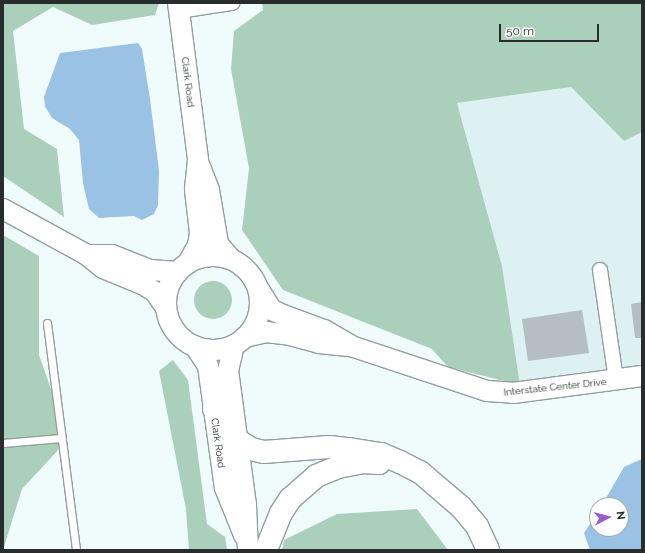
<!DOCTYPE html>
<style>
body{margin:0}
#map{position:relative;width:645px;height:553px;overflow:hidden;background:#f0fbfc;font-family:Raleway,sans-serif}
div>[style]{position:absolute}
.built>*{inset:0;background:#ddf1f3}
.green>*{inset:0;background:#aad0bb}
.round{border-radius:50%}
.water>*{inset:0;background:#99c2e4}
.building>*{inset:0;background:#b5bec2}
.roads{filter:drop-shadow(1px 0 #949e9f) drop-shadow(-1px 0 #949e9f) drop-shadow(0 1px #949e9f) drop-shadow(0 -1px #949e9f)}
.lane>*{height:7px;margin:-3.5px;padding:0 3.5px;transform-origin:3.5px;border-radius:3.5px;background:#fff}
.street>*{height:14px;margin:-7px;padding:0 7px;transform-origin:7px;border-radius:7px;background:#fff}
.secondary>*{height:20px;margin:-10px;padding:0 10px;transform-origin:10px;border-radius:10px;background:#fff}
.secondary>.ring{margin:-10px;padding:0;box-sizing:content-box;background:none;border:20px solid #fff;border-radius:50%}
.highway>*{height:22px;margin:-11px;padding:0 11px;transform-origin:11px;border-radius:11px;background:#fff}
span{translate:-50% -50%;white-space:nowrap;text-align:center;line-height:1.15;-webkit-text-stroke:3px #fff;paint-order:stroke}
.street-label{font-size:10px;color:#282c2c}
.frame{position:absolute;inset:0;border:4px solid #282c2c;pointer-events:none}
.north{position:absolute;left:589px;top:497px;width:40px;height:40px;box-sizing:border-box;background:#fff;border:1px solid #a9abab;border-radius:50%;rotate:83deg;font-size:11px;font-weight:700;line-height:16px;text-align:center;color:#282c2c}
.north::after{content:'';display:block;margin:auto;width:14px;height:18px;background:#9b5bd1;clip-path:polygon(50% 0,100% 100%,50% 72%,0 100%)}
.scale{position:absolute;left:499px;top:24px;width:100px;height:18px;box-sizing:border-box;border:2px solid #282c2c;border-top:0;padding-left:5px;font-size:12px;line-height:14px;white-space:nowrap;color:#282c2c;-webkit-text-stroke:3px #fff;paint-order:stroke}
</style>
<div id="map">
<div class="built">
<div style="clip-path:polygon(571px 87px,624px 141px,642px 132px,642px 368px,520px 385px,502px 266px,457px 103px)"></div>
</div>
<div class="green">
<div style="clip-path:polygon(3px 3px,159px 3px,155px 15px,92px 25px,53px 7px,13px 31px,24px 129px,57px 149px,64px 217px,3px 176px)"></div>
<div style="clip-path:polygon(262px 3px,642px 3px,642px 132px,624px 141px,571px 87px,457px 103px,502px 266px,520px 385px,448px 367px,432px 349px,283px 290px,242px 230px,249px 168px,231px 69px,234px 31px,263px 10px)"></div>
<div style="clip-path:polygon(3px 235px,39px 256px,39px 355px,61px 417px,60px 448px,22px 489px,3px 550px)"></div>
<div class="round" style="left:194px;top:281px;width:38px;height:38px"></div>
<div style="clip-path:polygon(173px 360px,188px 380px,207px 524px,225px 537px,227px 550px,189px 550px,186px 509px,159px 371px)"></div>
<div style="clip-path:polygon(417px 509px,448px 550px,282px 550px,284px 540px,337px 514px)"></div>
</div>
<div class="water">
<div style="clip-path:polygon(138px 43px,142px 49px,150px 99px,159px 171px,158px 205px,154px 214px,142px 220px,134px 216px,99px 218px,89px 209px,83px 183px,79px 140px,70px 129px,52px 118px,45px 106px,44px 97px,60px 53px)"></div>
<div style="clip-path:polygon(642px 459px,642px 550px,590px 550px,584px 533px,597px 513px,597px 529px,621px 529px,621px 505px,602px 505px,624px 467px)"></div>
</div>
<div class="building">
<div style="clip-path:polygon(642px 302px,642px 338px,635px 338px,631px 304px)"></div>
<div style="clip-path:polygon(582px 310px,589px 353px,528px 361px,522px 319px)"></div>
</div>
<div class="roads">
<div class="lane">
<div style="left:47px;top:323px;width:229px;rotate:82.7deg"></div>
<div style="left:3px;top:443px;width:58px;rotate:-4.9deg"></div>
</div>
<div class="street">
<div style="left:179px;top:11px;width:54px;rotate:-8.6deg"></div>
<div style="left:600px;top:270px;width:111px;rotate:81.7deg"></div>
</div>
<div class="secondary">
<div style="left:178px;top:3px;width:158px;rotate:82.7deg"></div>
<div style="left:198px;top:160px;width:30px;rotate:96deg"></div>
<div style="left:195px;top:190px;width:43px;rotate:83.4deg"></div>
<div style="left:200px;top:233px;width:12px;rotate:99deg"></div>
<div style="left:198px;top:245px;width:21px;rotate:119deg"></div>
<div style="left:199px;top:164px;width:28px;rotate:69deg"></div>
<div style="left:209px;top:190px;width:55px;rotate:80.5deg"></div>
<div style="left:218px;top:244px;width:20px;rotate:49deg"></div>
<div style="left:3px;top:209px;width:96px;rotate:28.7deg"></div>
<div style="left:87px;top:255px;width:21px;rotate:39deg"></div>
<div style="left:103px;top:268px;width:44px;rotate:22.5deg"></div>
<div style="left:144px;top:285px;width:13px;rotate:32deg"></div>
<div style="left:155px;top:292px;width:19px;rotate:55deg"></div>
<div style="left:87px;top:255px;width:25px"></div>
<div style="left:112px;top:255px;width:41px;rotate:21.5deg"></div>
<div style="left:150px;top:270px;width:28px;rotate:4deg"></div>
<div class="ring" style="left:166px;top:256px;width:74px;height:74px"></div>
<div style="left:258px;top:288px;width:26px;rotate:58deg"></div>
<div style="left:272px;top:310px;width:12px;rotate:24deg"></div>
<div style="left:283px;top:315px;width:44px;rotate:20.1deg"></div>
<div style="left:324px;top:330px;width:34px;rotate:30deg"></div>
<div style="left:354px;top:347px;width:140px;rotate:18.3deg"></div>
<div style="left:487px;top:391px;width:26px;rotate:4deg"></div>
<div style="left:513px;top:393px;width:130px;rotate:-7.5deg"></div>
<div style="left:245px;top:337px;width:22px;rotate:-13deg"></div>
<div style="left:266px;top:332px;width:24px;rotate:7deg"></div>
<div style="left:290px;top:335px;width:30px;rotate:15deg"></div>
<div style="left:319px;top:343px;width:27px;rotate:6deg"></div>
<div style="left:234px;top:345px;width:26px;rotate:103deg"></div>
<div style="left:228px;top:370px;width:136px;rotate:82.4deg"></div>
<div style="left:246px;top:505px;width:45px;rotate:87.5deg"></div>
<div style="left:195px;top:346px;width:24px;rotate:57deg"></div>
<div style="left:208px;top:366px;width:123px;rotate:82.1deg"></div>
<div style="left:225px;top:488px;width:51px;rotate:68deg"></div>
</div>
<div class="highway">
<div style="left:214px;top:409px;width:32px;rotate:58deg"></div>
<div style="left:231px;top:436px;width:24px;rotate:33deg"></div>
<div style="left:251px;top:449px;width:13px;rotate:13deg"></div>
<div style="left:264px;top:452px;width:65px;rotate:-4.4deg"></div>
<div style="left:329px;top:447px;width:20px;rotate:6deg"></div>
<div style="left:349px;top:449px;width:32px;rotate:9deg"></div>
<div style="left:381px;top:454px;width:21px;rotate:23deg"></div>
<div style="left:400px;top:462px;width:22px;rotate:27deg"></div>
<div style="left:420px;top:472px;width:54px;rotate:40.5deg"></div>
<div style="left:461px;top:507px;width:25px;rotate:50deg"></div>
<div style="left:477px;top:526px;width:26px;rotate:65deg"></div>
<div style="left:266px;top:550px;width:40px;rotate:-68deg"></div>
<div style="left:281px;top:513px;width:17px;rotate:-57deg"></div>
<div style="left:290px;top:499px;width:35px;rotate:-41deg"></div>
<div style="left:316px;top:476px;width:24px;rotate:-22deg"></div>
<div style="left:338px;top:467px;width:25px;rotate:-11deg"></div>
<div style="left:363px;top:462px;width:16px;rotate:4deg"></div>
</div>
</div>
<div class="street-label">
<span style="left:188px;top:82px;rotate:83deg">Clark Road</span>
<span style="left:555px;top:387px;rotate:-6deg">Interstate Center Drive</span>
<span style="left:218px;top:443px;rotate:82deg">Clark Road</span>
</div>
<div class="frame"></div>
<div class="north">N</div>
<div class="scale">50 m</div>
</div>
